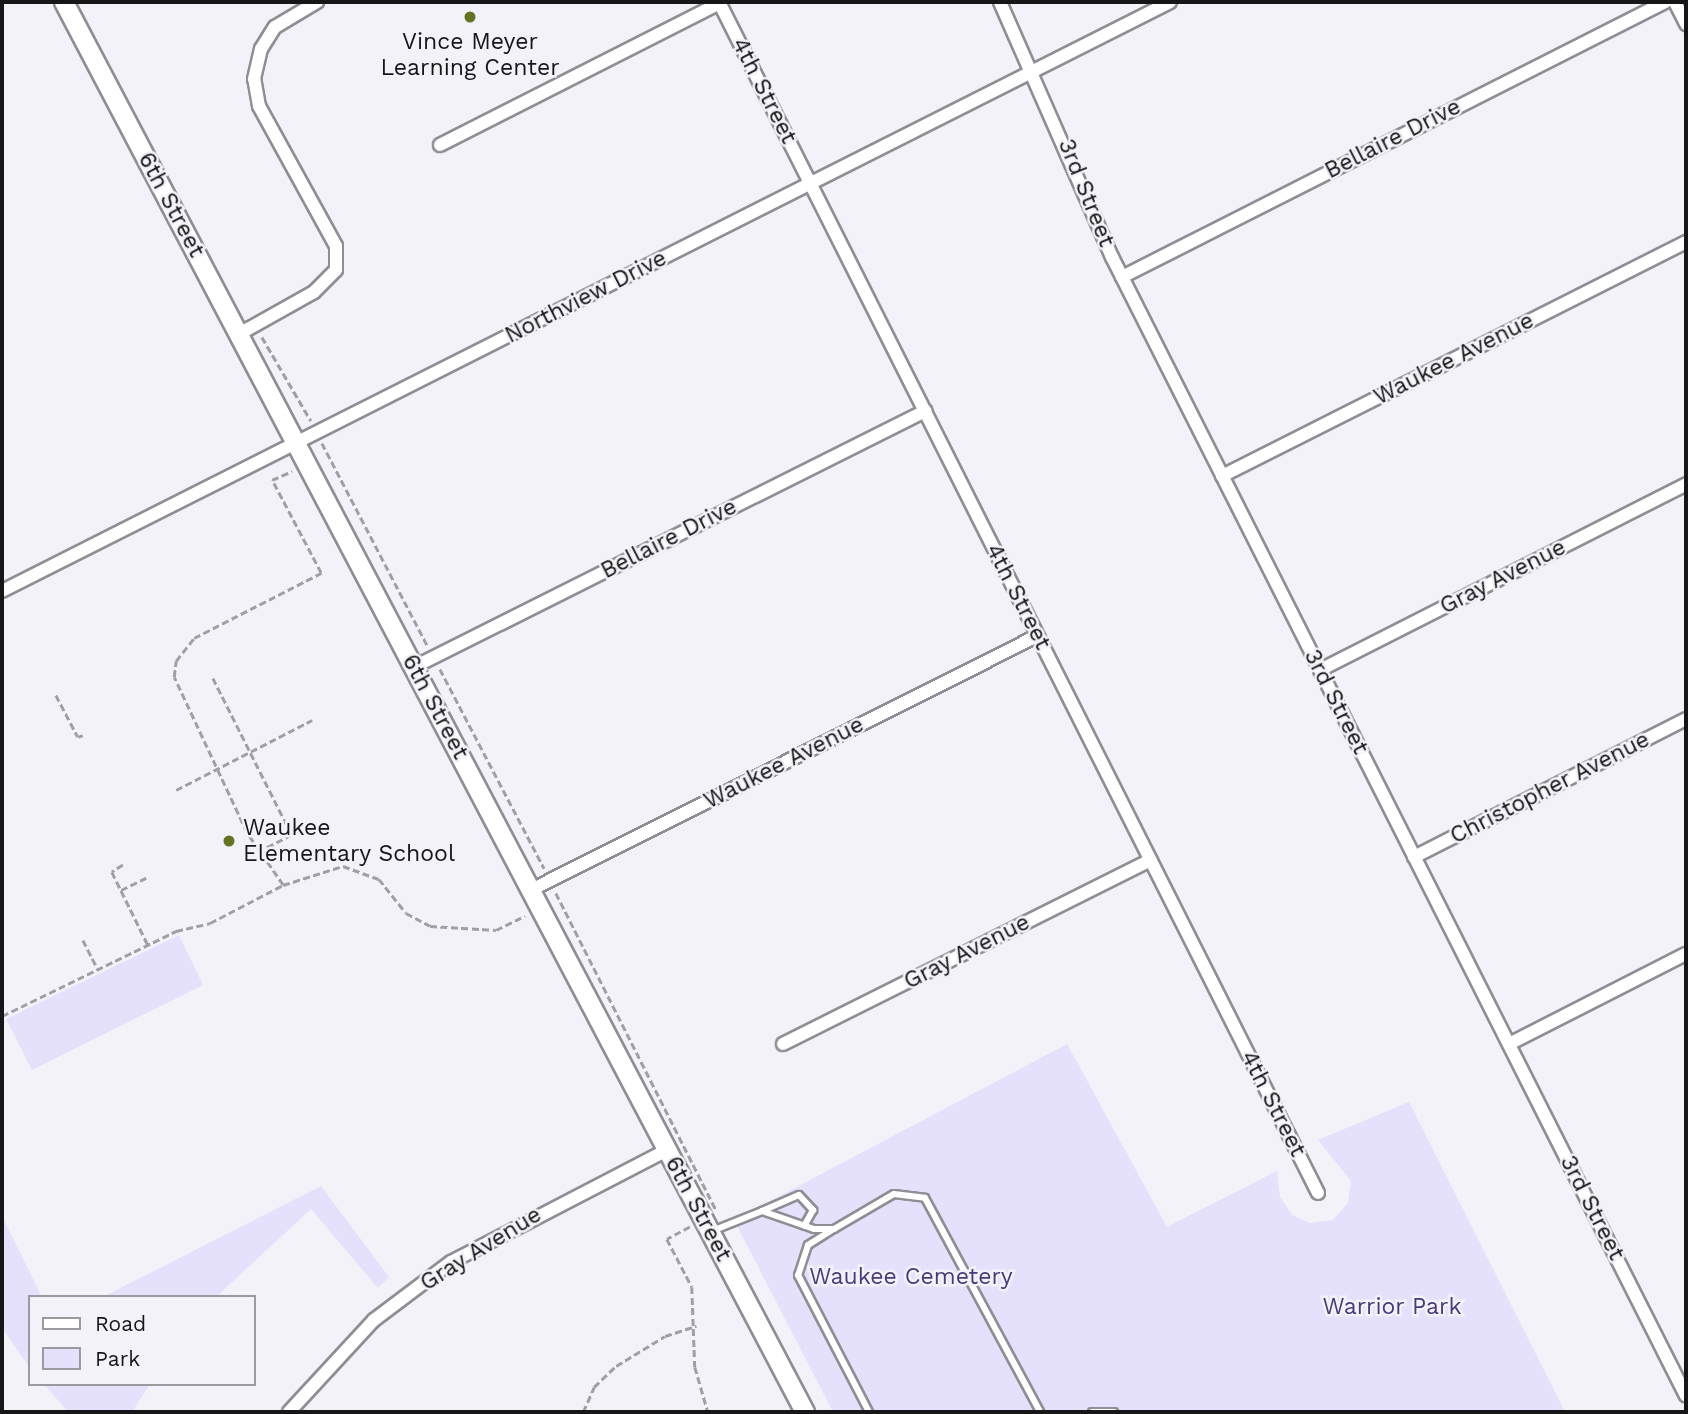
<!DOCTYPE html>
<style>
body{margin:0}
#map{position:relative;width:1688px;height:1414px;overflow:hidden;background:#f3f2f8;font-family:"Work Sans",sans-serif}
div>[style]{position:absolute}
.green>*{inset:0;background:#e5e0fb}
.path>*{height:2.5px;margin-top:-1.25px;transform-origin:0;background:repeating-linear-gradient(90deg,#a0a0a4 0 7px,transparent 0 10.5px)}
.roads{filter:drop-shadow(2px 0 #8f8e94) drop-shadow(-2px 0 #8f8e94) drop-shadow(0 2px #8f8e94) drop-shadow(0 -2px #8f8e94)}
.lane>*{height:6px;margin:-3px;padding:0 3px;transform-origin:3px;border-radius:3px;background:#fff}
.street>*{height:12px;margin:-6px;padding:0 6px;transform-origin:6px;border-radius:6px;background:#fff}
.secondary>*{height:18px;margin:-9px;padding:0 9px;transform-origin:9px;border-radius:9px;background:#fff}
.dots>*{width:19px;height:19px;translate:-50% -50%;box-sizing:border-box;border:4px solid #f3f2f8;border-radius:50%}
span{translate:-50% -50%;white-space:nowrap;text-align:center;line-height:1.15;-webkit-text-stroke:5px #f3f2f8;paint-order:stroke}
.poi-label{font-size:23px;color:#161618}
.left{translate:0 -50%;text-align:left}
.street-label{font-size:23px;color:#161618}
.park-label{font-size:23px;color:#4a3a79}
.frame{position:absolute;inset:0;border:4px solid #161618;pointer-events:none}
.legend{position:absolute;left:28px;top:1295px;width:228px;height:91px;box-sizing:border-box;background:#f3f2f8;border:2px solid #9b9a9e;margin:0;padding:9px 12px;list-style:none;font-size:21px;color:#161618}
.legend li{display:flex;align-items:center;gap:14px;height:35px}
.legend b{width:35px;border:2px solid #9b9a9e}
</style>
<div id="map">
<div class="green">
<div style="clip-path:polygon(179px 935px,203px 985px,32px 1070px,6px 1019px)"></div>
<div style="clip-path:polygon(1067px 1044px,1167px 1227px,1277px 1171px,1280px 1197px,1292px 1215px,1310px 1223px,1333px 1220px,1348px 1203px,1351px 1181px,1318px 1140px,1409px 1102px,1565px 1412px,833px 1412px,734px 1220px)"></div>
<div style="clip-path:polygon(321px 1186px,389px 1277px,378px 1288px,311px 1209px,216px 1297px,103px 1297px)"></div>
<div style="clip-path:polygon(2px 1216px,42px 1297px,30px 1297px,30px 1368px,2px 1328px)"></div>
<div style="clip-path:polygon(44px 1384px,150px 1384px,132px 1412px,68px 1412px)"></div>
</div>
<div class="path">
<div style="left:262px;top:337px;width:97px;rotate:59.7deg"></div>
<div style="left:322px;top:443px;width:228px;rotate:62.5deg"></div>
<div style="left:440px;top:669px;width:225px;rotate:62.4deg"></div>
<div style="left:213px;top:678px;width:176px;rotate:63.3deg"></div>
<div style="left:292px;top:835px;width:36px;rotate:153deg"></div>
<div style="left:56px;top:695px;width:47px;rotate:62.4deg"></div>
<div style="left:78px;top:737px;width:5px;rotate:-22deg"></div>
<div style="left:176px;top:790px;width:153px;rotate:-27.2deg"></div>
<div style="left:123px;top:865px;width:13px;rotate:148deg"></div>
<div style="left:112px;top:872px;width:81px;rotate:63.7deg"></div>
<div style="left:283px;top:885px;width:63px;rotate:-124.7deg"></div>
<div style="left:247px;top:833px;width:172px;rotate:-115.1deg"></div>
<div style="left:174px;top:677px;width:16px;rotate:-83deg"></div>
<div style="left:176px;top:661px;width:29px;rotate:-52deg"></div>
<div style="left:194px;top:638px;width:143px;rotate:-27.1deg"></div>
<div style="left:321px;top:573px;width:105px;rotate:-117.8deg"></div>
<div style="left:272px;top:480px;width:22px;rotate:-24deg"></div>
<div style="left:121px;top:890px;width:30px;rotate:-26deg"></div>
<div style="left:556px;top:893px;width:357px;rotate:63.2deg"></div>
<div style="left:83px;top:940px;width:34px;rotate:63deg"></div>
<div style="left:2px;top:1016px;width:194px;rotate:-26deg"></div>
<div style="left:176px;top:931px;width:35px;rotate:-13deg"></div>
<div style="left:210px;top:923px;width:82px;rotate:-27.5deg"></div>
<div style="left:283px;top:885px;width:63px;rotate:-17.6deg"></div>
<div style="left:343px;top:866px;width:38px;rotate:20deg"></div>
<div style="left:379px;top:879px;width:43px;rotate:51.5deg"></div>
<div style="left:406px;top:913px;width:27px;rotate:28deg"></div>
<div style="left:430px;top:926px;width:66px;rotate:3.5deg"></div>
<div style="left:496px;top:930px;width:32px;rotate:-26deg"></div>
<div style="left:690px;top:1227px;width:26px;rotate:152deg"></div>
<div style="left:667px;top:1239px;width:54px;rotate:62.5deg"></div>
<div style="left:692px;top:1287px;width:80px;rotate:87.9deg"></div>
<div style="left:695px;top:1367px;width:47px;rotate:73.9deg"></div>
<div style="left:583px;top:1412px;width:27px;rotate:-66deg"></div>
<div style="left:594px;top:1387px;width:30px;rotate:-44deg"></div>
<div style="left:616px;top:1366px;width:57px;rotate:-31.5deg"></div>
<div style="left:665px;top:1336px;width:33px;rotate:-18deg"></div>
</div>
<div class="roads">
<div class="lane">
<div style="left:762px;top:1211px;width:40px;rotate:-23.4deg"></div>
<div style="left:799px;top:1195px;width:21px;rotate:47deg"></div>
<div style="left:813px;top:1210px;width:18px;rotate:119deg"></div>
<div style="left:832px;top:1230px;width:28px;rotate:148deg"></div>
<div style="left:808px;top:1245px;width:32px;rotate:108deg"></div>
<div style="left:798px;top:1275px;width:154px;rotate:62.6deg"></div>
<div style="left:712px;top:1231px;width:54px;rotate:-21.8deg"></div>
<div style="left:762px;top:1211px;width:55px;rotate:19.1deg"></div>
<div style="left:814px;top:1229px;width:20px"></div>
<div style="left:834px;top:1229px;width:69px;rotate:-30.3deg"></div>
<div style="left:894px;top:1194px;width:31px;rotate:7deg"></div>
<div style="left:925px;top:1198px;width:243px;rotate:61.7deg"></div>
<div style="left:1092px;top:1412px;width:22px"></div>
</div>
<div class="street">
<div style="left:719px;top:2px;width:1333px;rotate:63.3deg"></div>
<div style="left:1000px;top:2px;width:279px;rotate:66.3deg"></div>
<div style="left:1112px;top:257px;width:1275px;rotate:63.25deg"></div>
<div style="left:1675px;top:2px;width:25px;rotate:63deg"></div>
<div style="left:440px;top:145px;width:314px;rotate:-26.9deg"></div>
<div style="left:1122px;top:277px;width:609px;rotate:-26.86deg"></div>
<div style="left:239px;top:334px;width:86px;rotate:-29.2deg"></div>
<div style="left:314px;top:292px;width:31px;rotate:-45deg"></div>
<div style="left:336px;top:270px;width:24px;rotate:-90deg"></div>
<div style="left:336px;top:246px;width:160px;rotate:-118.8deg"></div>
<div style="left:259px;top:106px;width:27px;rotate:-100deg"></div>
<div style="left:254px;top:79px;width:31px;rotate:-77deg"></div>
<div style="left:261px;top:49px;width:26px;rotate:-58deg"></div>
<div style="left:275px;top:27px;width:49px;rotate:-30.8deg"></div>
<div style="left:1222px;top:476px;width:520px;rotate:-26.76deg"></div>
<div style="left:2px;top:591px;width:1308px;rotate:-26.76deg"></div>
<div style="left:414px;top:667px;width:572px;rotate:-26.61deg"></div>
<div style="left:1320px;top:670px;width:411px;rotate:-26.9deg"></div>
<div style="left:1414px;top:857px;width:305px;rotate:-26.9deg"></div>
<div style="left:531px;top:890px;width:566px;rotate:-26.66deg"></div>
<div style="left:783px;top:1044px;width:411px;rotate:-26.6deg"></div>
<div style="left:1509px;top:1044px;width:199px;rotate:-27deg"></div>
<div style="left:289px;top:1412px;width:125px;rotate:-47.3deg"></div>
<div style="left:374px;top:1320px;width:96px;rotate:-37deg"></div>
<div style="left:451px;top:1262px;width:243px;rotate:-27.4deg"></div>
</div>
<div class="secondary">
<div style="left:64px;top:2px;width:1593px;rotate:62.28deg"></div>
</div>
</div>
<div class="dots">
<div style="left:470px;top:17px;background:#627423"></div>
<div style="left:229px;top:841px;background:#627423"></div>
</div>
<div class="poi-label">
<span style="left:470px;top:55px">Vince Meyer<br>Learning Center</span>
<span class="left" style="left:243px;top:841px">Waukee<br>Elementary School</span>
</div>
<div class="street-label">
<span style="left:764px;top:91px;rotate:63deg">4th Street</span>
<span style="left:1393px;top:139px;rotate:-27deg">Bellaire Drive</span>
<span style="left:1086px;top:193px;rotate:68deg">3rd Street</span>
<span style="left:171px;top:205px;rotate:62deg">6th Street</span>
<span style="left:586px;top:297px;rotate:-27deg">Northview Drive</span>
<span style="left:1454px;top:359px;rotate:-27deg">Waukee Avenue</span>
<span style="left:669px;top:539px;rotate:-27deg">Bellaire Drive</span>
<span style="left:1503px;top:577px;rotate:-27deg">Gray Avenue</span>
<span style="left:1018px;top:597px;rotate:63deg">4th Street</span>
<span style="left:1336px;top:702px;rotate:63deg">3rd Street</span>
<span style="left:435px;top:707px;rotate:62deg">6th Street</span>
<span style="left:784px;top:763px;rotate:-27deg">Waukee Avenue</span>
<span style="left:1550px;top:788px;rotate:-27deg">Christopher Avenue</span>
<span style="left:967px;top:952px;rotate:-27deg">Gray Avenue</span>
<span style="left:1273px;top:1104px;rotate:63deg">4th Street</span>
<span style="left:1592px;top:1208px;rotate:63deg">3rd Street</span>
<span style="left:698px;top:1209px;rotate:62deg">6th Street</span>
<span style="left:481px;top:1249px;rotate:-32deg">Gray Avenue</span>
</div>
<div class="park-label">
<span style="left:911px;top:1277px">Waukee Cemetery</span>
<span style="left:1392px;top:1307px">Warrior Park</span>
</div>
<div class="frame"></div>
<ul class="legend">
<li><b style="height:9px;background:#fff"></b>Road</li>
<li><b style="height:19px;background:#e5e0fb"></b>Park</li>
</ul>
</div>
